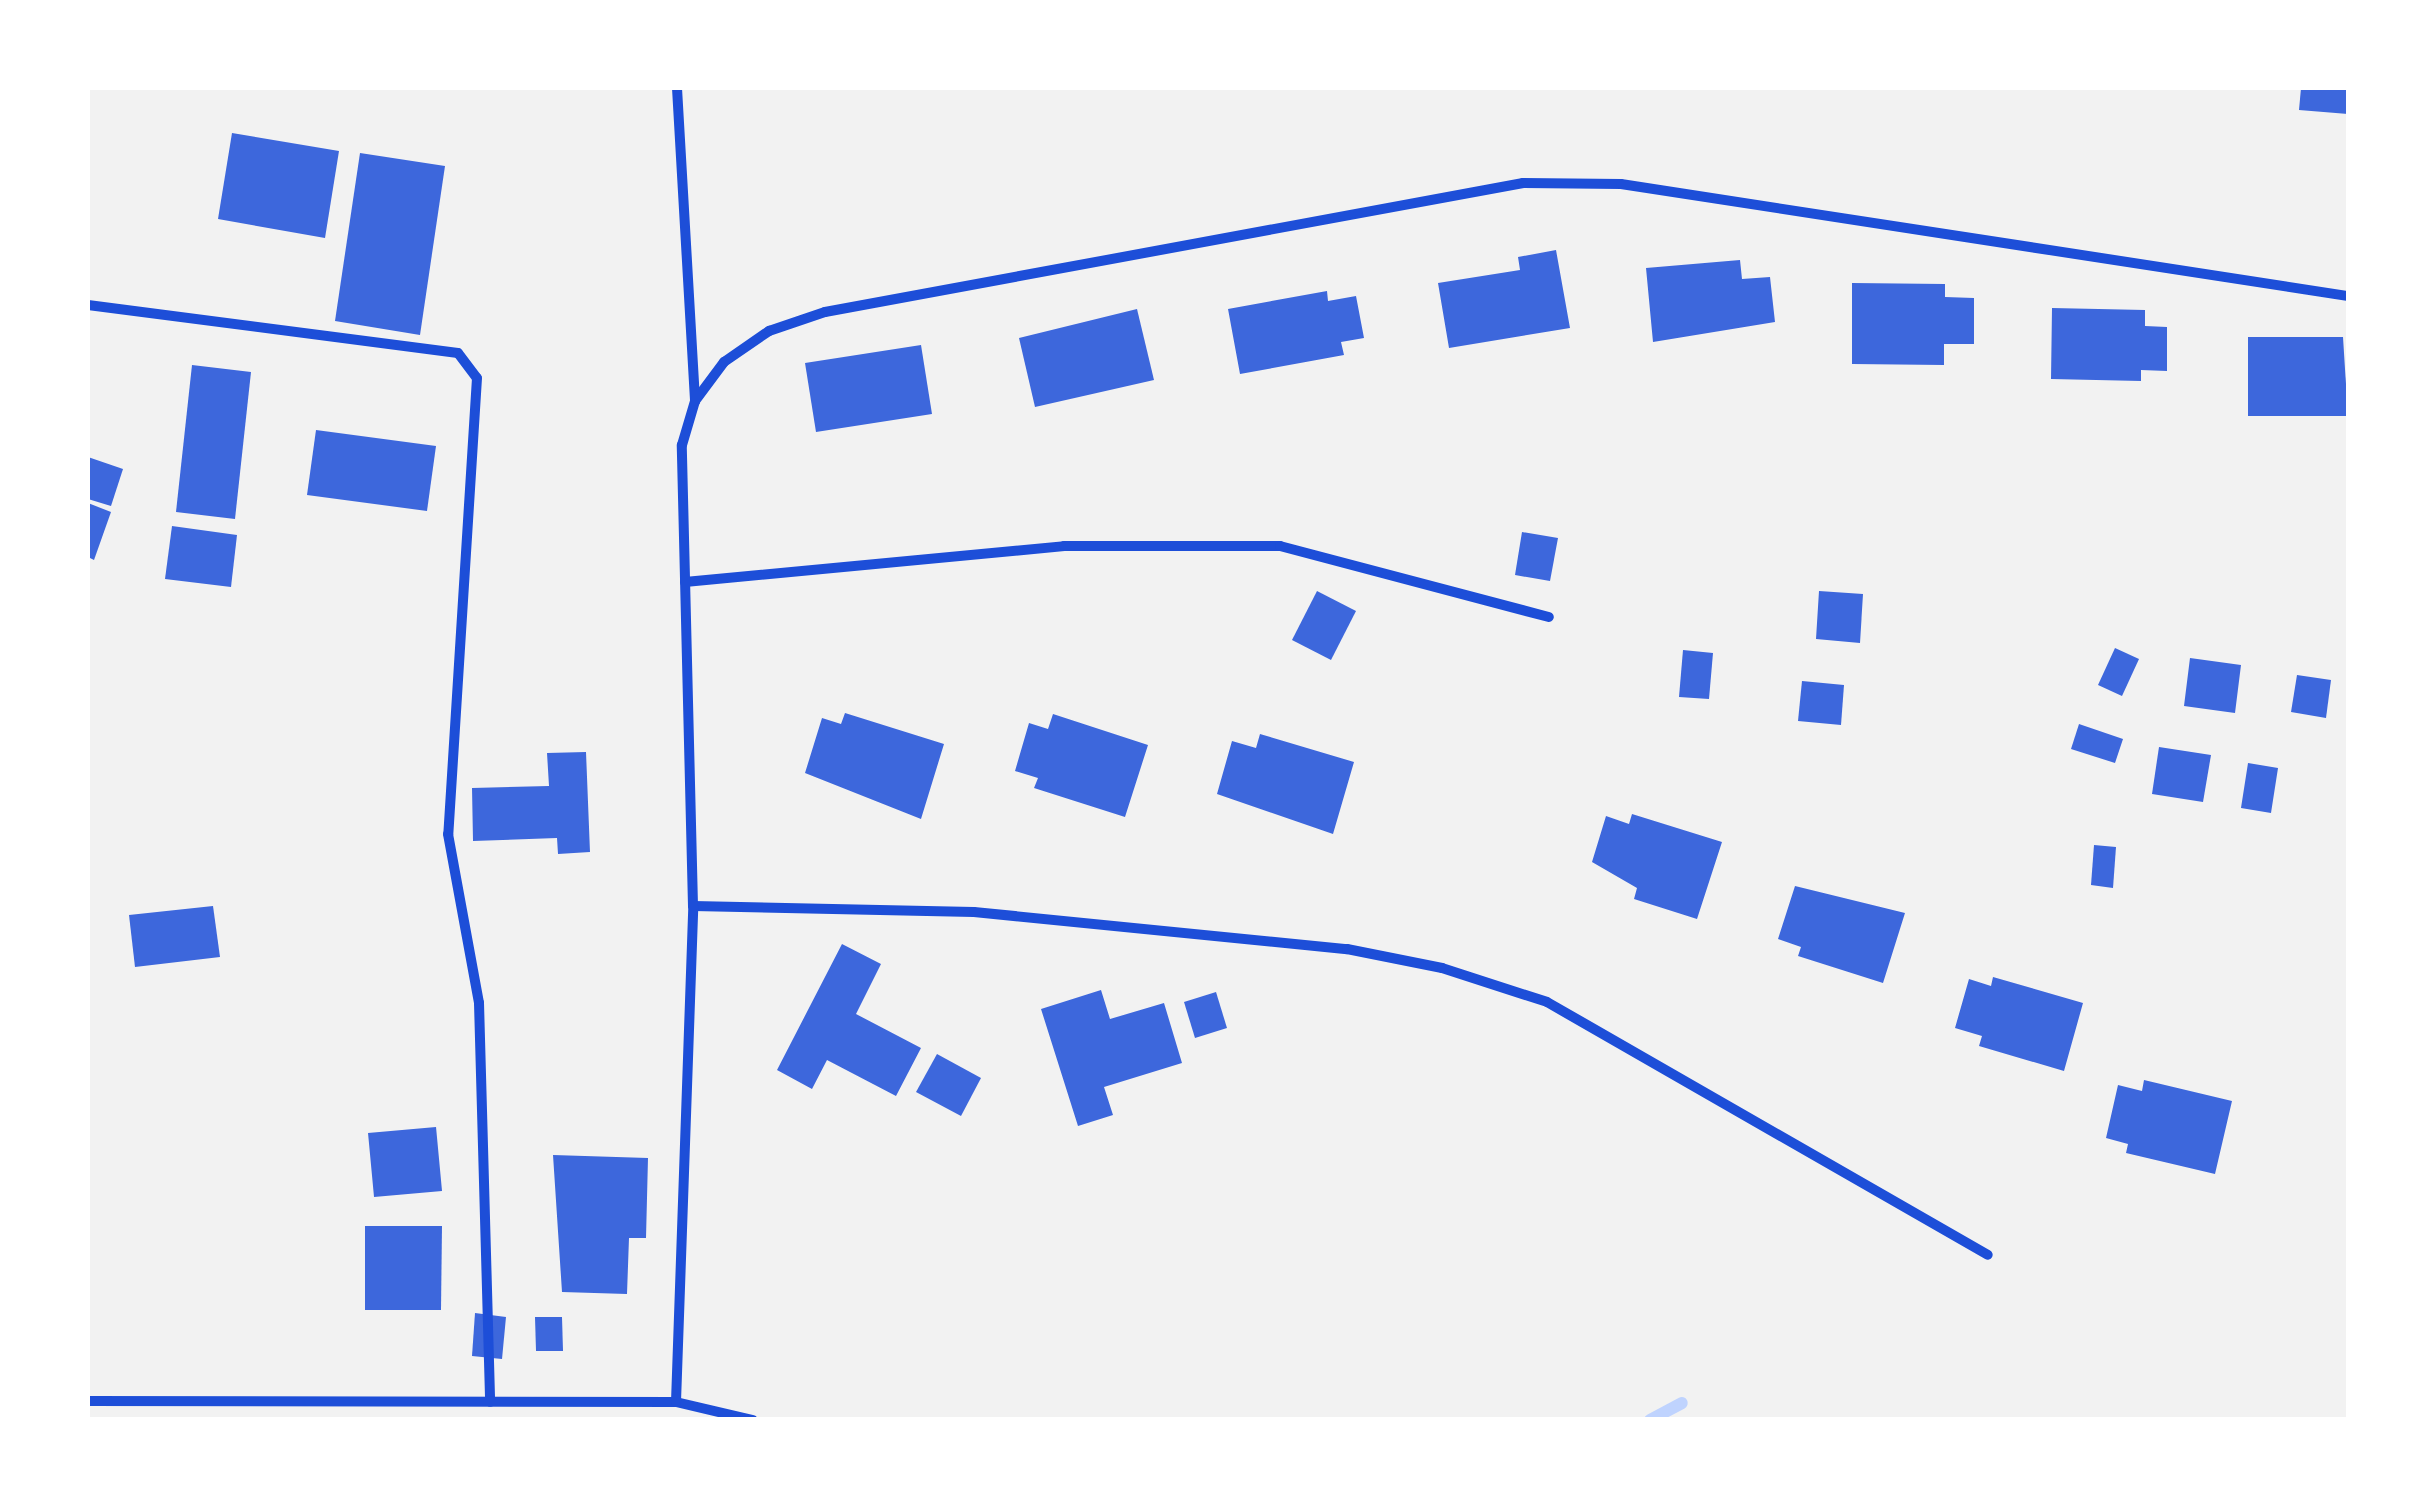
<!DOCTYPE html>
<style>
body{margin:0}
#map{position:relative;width:2436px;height:1507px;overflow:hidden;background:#f2f2f2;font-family:"Roboto Condensed",sans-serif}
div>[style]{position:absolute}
.stream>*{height:12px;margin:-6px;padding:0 6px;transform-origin:6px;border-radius:6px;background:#bfd3fe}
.building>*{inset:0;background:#3d67dc}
.minor>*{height:10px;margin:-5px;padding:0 5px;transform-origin:5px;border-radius:5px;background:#1d4ed8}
span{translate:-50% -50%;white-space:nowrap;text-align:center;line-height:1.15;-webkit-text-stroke:10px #fff;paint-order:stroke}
.frame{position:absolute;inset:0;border:90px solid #fff;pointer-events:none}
</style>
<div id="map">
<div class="stream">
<div style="left:1650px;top:1420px;width:36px;rotate:-28deg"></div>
</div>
<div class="building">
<div style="clip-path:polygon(2301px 88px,2348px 88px,2348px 114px,2299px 110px)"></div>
<div style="clip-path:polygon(232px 133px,339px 151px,325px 238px,218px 219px)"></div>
<div style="clip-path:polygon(360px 153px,445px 166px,420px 335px,335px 321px)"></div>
<div style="clip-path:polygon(1556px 250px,1570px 328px,1449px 348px,1438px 283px,1520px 270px,1518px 257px)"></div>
<div style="clip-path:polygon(1740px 260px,1742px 279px,1770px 277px,1775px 322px,1653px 342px,1646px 268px)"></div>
<div style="clip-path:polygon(1852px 283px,1945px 284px,1945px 297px,1974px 298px,1974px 344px,1944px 344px,1944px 365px,1852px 364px)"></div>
<div style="clip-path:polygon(1327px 291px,1328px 301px,1356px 296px,1364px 338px,1341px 342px,1344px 355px,1240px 374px,1228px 309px)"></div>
<div style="clip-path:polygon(2052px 308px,2145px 310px,2145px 326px,2167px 327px,2167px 371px,2141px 370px,2141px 381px,2051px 379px)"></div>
<div style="clip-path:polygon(1137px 309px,1154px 380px,1035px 407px,1019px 338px)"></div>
<div style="clip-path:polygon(2248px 337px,2343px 337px,2348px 416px,2248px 416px)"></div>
<div style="clip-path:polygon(921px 345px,932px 414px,816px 432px,805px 363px)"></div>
<div style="clip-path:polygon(192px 365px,251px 372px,235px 519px,176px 512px)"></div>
<div style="clip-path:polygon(316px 430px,436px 446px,427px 511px,307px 495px)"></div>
<div style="clip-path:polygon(88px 457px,123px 469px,111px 506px,88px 499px)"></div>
<div style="clip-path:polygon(88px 503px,111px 512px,94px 560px,88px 557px)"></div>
<div style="clip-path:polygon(172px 526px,237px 535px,231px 587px,165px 579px)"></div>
<div style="clip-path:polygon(1522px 532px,1558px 538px,1550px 581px,1515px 575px)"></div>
<div style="clip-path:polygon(1317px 591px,1356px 611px,1331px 660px,1292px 640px)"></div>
<div style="clip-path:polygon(1819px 591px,1863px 594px,1860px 643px,1816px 639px)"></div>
<div style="clip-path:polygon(2115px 648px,2139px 659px,2122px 696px,2098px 685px)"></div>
<div style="clip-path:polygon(1683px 650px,1713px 653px,1709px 699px,1679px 697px)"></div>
<div style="clip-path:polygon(2190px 658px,2241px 665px,2235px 713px,2184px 706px)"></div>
<div style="clip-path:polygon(2297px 675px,2331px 680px,2326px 718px,2291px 712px)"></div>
<div style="clip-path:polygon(1802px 681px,1844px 685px,1841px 725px,1798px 721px)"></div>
<div style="clip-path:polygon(845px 713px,944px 744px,921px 819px,805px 773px,822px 718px,841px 724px)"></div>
<div style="clip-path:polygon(1053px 714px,1148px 745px,1125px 817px,1034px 788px,1038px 778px,1015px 771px,1029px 723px,1048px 729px)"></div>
<div style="clip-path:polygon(2079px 724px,2123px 739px,2115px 763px,2071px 749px)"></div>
<div style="clip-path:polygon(1260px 734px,1354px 762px,1333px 834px,1217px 794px,1232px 741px,1256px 748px)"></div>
<div style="clip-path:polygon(2159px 747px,2211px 755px,2203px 802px,2152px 794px)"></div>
<div style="clip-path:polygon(586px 752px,590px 852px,558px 854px,557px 838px,473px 841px,472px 788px,549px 786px,547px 753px)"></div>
<div style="clip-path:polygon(2248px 763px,2278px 768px,2271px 813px,2241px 808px)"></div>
<div style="clip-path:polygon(1632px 814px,1722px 842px,1697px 919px,1634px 899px,1637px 888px,1592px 862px,1606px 816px,1629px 824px)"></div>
<div style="clip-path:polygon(2094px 845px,2116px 847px,2113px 888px,2091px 885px)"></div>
<div style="clip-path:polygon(1795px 886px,1905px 913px,1883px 983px,1798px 956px,1801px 947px,1778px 939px)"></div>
<div style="clip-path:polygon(213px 906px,220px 957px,135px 967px,129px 915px)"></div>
<div style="clip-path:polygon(842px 944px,881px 964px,856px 1014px,921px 1048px,896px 1096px,827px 1060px,812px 1089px,777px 1070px)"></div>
<div style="clip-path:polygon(1993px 977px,2083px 1003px,2064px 1071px,1979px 1046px,1982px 1036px,1955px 1028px,1969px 979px,1991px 986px)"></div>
<div style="clip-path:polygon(1101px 990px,1110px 1019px,1164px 1003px,1182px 1063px,1104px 1087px,1113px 1115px,1078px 1126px,1041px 1009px)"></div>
<div style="clip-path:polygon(1216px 992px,1227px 1028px,1195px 1038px,1184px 1002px)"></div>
<div style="clip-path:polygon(937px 1054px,981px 1078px,961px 1116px,916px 1092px)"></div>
<div style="clip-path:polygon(2144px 1080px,2232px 1101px,2215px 1174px,2126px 1153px,2128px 1144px,2106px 1138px,2118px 1085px,2142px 1091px)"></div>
<div style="clip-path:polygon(436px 1127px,442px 1191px,374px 1197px,368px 1133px)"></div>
<div style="clip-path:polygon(553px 1155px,648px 1158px,646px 1238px,629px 1238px,627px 1294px,562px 1292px)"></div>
<div style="clip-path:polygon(365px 1226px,442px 1226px,441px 1310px,365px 1310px)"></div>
<div style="clip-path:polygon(475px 1313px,506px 1317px,502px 1359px,472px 1356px)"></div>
<div style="clip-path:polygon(535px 1317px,562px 1317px,563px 1351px,536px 1351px)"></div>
</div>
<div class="minor">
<div style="left:677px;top:88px;width:314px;rotate:86.7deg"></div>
<div style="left:88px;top:305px;width:373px;rotate:7.4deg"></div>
<div style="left:458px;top:353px;width:31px;rotate:53deg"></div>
<div style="left:477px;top:378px;width:457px;rotate:93.6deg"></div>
<div style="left:448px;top:834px;width:172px;rotate:79.6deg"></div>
<div style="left:479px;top:1003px;width:399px;rotate:88.4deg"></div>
<div style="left:685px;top:582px;width:381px;rotate:-5.4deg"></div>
<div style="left:1064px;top:546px;width:216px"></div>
<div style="left:1280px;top:546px;width:278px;rotate:14.8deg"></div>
<div style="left:693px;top:906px;width:281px;rotate:1.2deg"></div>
<div style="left:974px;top:912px;width:375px;rotate:5.7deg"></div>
<div style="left:1347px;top:949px;width:97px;rotate:11.3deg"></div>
<div style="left:1442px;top:968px;width:110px;rotate:17.9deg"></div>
<div style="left:1547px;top:1002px;width:508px;rotate:29.84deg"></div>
<div style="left:88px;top:1401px;width:588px;rotate:0.1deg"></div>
<div style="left:676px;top:1402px;width:79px;rotate:13.2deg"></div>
<div style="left:676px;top:1402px;width:496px;rotate:-88deg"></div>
<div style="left:693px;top:906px;width:461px;rotate:-91.4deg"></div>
<div style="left:682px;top:445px;width:46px;rotate:-73.5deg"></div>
<div style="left:695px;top:401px;width:49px;rotate:-53.4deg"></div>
<div style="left:724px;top:362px;width:55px;rotate:-34.6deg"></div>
<div style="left:769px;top:331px;width:59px;rotate:-18.7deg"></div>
<div style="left:825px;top:312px;width:710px;rotate:-10.47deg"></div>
<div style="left:1523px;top:183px;width:98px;rotate:0.6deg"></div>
<div style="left:1621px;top:184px;width:736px;rotate:8.76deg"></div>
</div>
<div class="frame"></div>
</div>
